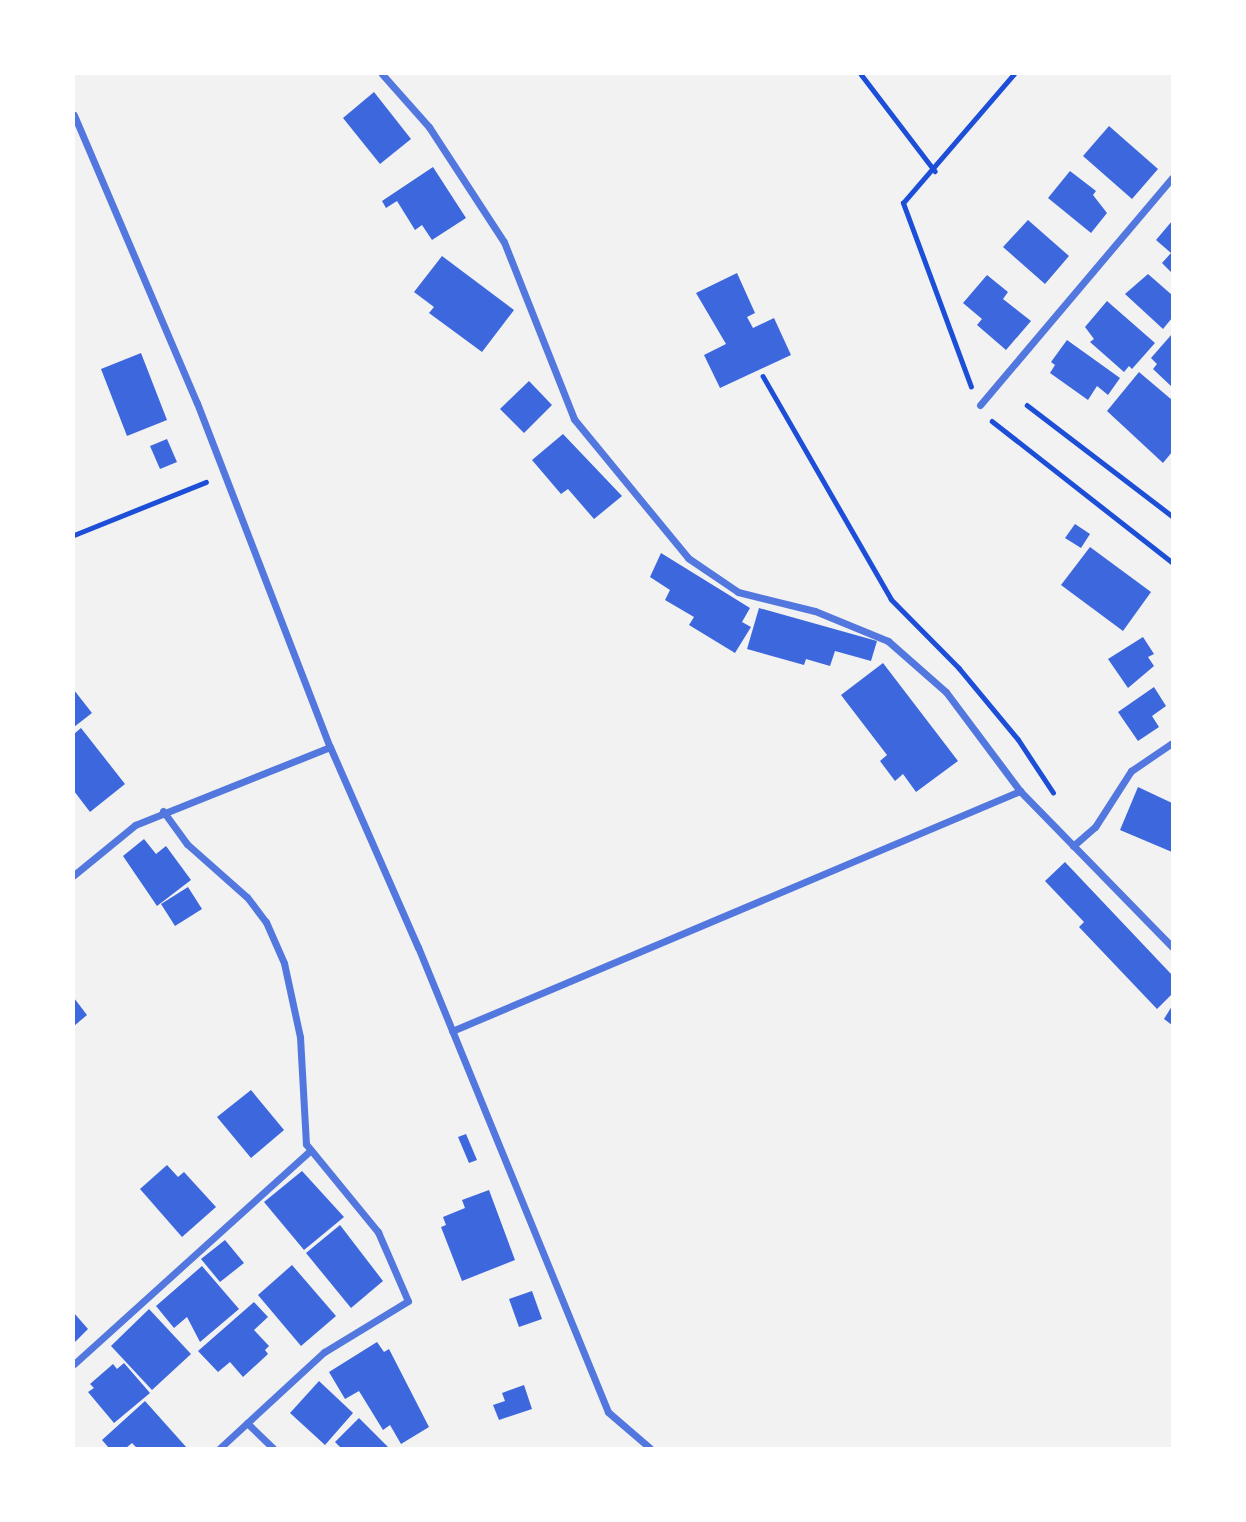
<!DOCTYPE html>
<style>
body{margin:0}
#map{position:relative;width:1246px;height:1522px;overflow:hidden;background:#f2f2f2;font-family:Rubik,sans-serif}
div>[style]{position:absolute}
.building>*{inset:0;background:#3d67dc}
.path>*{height:4.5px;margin:-2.25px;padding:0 2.25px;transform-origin:2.25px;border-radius:2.25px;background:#1d4ed8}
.minor>*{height:7px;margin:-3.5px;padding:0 3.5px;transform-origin:3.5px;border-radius:3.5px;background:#5277de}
span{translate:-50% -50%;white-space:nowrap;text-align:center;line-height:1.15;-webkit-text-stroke:7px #fff;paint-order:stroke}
.frame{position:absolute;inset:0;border:75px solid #fff;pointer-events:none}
</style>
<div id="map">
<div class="building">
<div style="clip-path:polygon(374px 92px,411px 139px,380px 164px,343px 118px)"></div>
<div style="clip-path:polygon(1109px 126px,1158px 169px,1132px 199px,1083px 156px)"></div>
<div style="clip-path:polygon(433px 167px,466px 218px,432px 240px,422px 225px,415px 230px,397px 201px,386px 208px,382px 201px)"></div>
<div style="clip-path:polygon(1070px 171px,1096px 191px,1093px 195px,1107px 213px,1091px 233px,1048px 198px)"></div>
<div style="clip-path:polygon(1028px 220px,1069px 256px,1045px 284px,1003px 247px)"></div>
<div style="clip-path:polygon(1172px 221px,1172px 273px,1162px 263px,1171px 253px,1156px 240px)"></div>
<div style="clip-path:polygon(442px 256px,514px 310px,482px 352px,429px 313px,434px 307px,414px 292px)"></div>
<div style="clip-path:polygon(737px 273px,755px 313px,747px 317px,753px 328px,774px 318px,791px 355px,720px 388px,704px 355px,726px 344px,696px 293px)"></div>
<div style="clip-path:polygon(1148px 274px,1172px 295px,1172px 318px,1163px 329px,1125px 294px)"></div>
<div style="clip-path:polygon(987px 275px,1008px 292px,1003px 299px,1031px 321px,1006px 350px,977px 325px,982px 319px,963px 303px)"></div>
<div style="clip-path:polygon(1107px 301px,1155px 343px,1132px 369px,1129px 366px,1124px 372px,1090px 342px,1094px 339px,1085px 327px)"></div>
<div style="clip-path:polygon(1172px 334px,1172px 387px,1153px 369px,1157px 364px,1151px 358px)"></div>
<div style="clip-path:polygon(1067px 340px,1120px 378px,1108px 395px,1097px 386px,1088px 400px,1050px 373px,1055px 365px,1051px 362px)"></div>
<div style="clip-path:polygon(141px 353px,167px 420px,127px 436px,101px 369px)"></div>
<div style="clip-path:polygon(1139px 372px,1172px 400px,1172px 452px,1163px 463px,1107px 411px)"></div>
<div style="clip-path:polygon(529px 381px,552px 405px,524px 433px,500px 409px)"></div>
<div style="clip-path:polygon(563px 434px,622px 496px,594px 519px,568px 489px,561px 494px,532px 460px)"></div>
<div style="clip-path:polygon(167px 439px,177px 462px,160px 469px,150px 446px)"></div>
<div style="clip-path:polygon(1075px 524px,1090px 534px,1081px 548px,1065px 538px)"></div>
<div style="clip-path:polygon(1090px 547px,1151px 592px,1123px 631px,1061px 585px)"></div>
<div style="clip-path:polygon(661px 553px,750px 608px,742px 622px,751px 627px,735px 653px,689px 625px,694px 617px,665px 600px,670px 590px,650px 577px)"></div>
<div style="clip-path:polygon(759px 608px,877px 641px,871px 661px,835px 651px,830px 666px,806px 659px,804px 665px,747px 649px)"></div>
<div style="clip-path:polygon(1143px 637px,1154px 654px,1148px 657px,1154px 666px,1128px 688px,1108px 659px)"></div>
<div style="clip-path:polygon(883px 663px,958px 761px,916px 792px,903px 774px,895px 781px,880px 761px,887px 755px,841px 695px)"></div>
<div style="clip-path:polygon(1154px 687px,1166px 706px,1152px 716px,1159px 727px,1138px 741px,1118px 712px)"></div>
<div style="clip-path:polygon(74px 690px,92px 713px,74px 727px)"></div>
<div style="clip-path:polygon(81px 728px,125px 784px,90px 812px,74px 791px,74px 734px)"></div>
<div style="clip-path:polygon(1138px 787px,1172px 803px,1172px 852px,1120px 830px)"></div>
<div style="clip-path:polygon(144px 839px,156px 854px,166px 846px,191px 880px,157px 906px,123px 856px)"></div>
<div style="clip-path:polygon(1065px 862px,1172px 975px,1172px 994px,1157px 1009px,1079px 927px,1084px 922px,1045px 881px)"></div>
<div style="clip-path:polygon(188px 887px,202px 909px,175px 926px,161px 904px)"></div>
<div style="clip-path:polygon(74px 998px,87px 1015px,74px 1026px)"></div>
<div style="clip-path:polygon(1172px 1006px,1172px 1025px,1164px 1019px)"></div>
<div style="clip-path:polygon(251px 1090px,284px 1130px,251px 1158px,217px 1117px)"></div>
<div style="clip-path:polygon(466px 1134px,477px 1160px,469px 1163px,458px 1137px)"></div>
<div style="clip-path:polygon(167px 1165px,178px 1177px,184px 1172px,216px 1207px,182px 1237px,140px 1189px)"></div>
<div style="clip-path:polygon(302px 1171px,344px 1217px,304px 1250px,264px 1202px)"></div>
<div style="clip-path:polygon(489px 1190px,515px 1260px,462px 1281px,441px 1227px,446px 1225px,443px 1217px,465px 1208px,462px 1200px)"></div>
<div style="clip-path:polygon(340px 1225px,383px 1281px,351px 1308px,306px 1253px)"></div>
<div style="clip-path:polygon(225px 1240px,244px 1263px,220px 1282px,201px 1259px)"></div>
<div style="clip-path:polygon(292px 1265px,336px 1316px,301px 1346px,258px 1295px)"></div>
<div style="clip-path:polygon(202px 1266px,239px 1309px,200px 1342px,187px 1317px,174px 1328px,156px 1306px)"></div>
<div style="clip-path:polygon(532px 1291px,542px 1319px,519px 1327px,509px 1299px)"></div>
<div style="clip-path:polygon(254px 1302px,268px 1317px,254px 1330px,269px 1346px,265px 1350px,268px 1354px,243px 1377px,230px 1362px,218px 1372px,198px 1351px)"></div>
<div style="clip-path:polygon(149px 1309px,191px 1354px,152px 1390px,111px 1346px)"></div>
<div style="clip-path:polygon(74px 1313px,88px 1329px,74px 1343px)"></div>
<div style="clip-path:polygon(377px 1342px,384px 1352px,389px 1349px,429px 1427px,401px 1444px,390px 1425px,383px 1430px,359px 1391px,345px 1399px,329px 1372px)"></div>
<div style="clip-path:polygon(124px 1363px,150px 1393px,114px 1423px,88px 1392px,94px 1388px,90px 1384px,113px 1364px,117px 1369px)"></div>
<div style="clip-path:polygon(319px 1381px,353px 1413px,325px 1445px,290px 1413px)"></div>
<div style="clip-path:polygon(524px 1385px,532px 1409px,499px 1420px,493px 1405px,505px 1401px,502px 1393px)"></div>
<div style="clip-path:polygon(145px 1401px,187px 1448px,137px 1448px,132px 1443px,126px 1448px,109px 1448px,102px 1440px)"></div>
<div style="clip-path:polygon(359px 1418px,389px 1448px,341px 1448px,335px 1442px)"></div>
</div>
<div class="path">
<div style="left:861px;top:74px;width:122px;rotate:52.7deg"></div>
<div style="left:763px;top:376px;width:257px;rotate:60.1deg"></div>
<div style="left:891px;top:599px;width:97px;rotate:45.4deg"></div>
<div style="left:959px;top:668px;width:92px;rotate:50.3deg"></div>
<div style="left:1018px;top:739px;width:64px;rotate:56.6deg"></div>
<div style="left:971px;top:387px;width:196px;rotate:-110.3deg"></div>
<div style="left:903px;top:203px;width:170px;rotate:-49.3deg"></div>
<div style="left:1027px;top:405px;width:183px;rotate:37.4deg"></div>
<div style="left:992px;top:421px;width:229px;rotate:38.1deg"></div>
<div style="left:74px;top:535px;width:142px;rotate:-21.9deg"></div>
</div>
<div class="minor">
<div style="left:382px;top:74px;width:71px;rotate:48.4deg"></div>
<div style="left:429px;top:127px;width:137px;rotate:56.9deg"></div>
<div style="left:504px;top:242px;width:190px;rotate:68.4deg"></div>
<div style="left:574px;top:419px;width:180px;rotate:50.6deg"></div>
<div style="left:688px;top:558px;width:60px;rotate:34.2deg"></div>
<div style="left:738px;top:592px;width:79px;rotate:13.9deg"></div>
<div style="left:815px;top:611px;width:79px;rotate:22.3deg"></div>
<div style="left:888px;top:641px;width:77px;rotate:41.3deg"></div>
<div style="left:946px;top:692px;width:124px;rotate:53.2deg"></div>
<div style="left:1020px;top:791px;width:218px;rotate:45.7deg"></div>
<div style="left:74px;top:115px;width:313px;rotate:66.9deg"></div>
<div style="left:197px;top:403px;width:369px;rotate:68.9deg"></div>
<div style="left:330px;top:747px;width:219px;rotate:66.3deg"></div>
<div style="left:418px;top:947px;width:502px;rotate:67.77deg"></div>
<div style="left:608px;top:1412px;width:55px;rotate:40.6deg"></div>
<div style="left:980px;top:405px;width:297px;rotate:-49.8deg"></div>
<div style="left:163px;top:811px;width:41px;rotate:54deg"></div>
<div style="left:187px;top:844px;width:80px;rotate:41.5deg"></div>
<div style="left:247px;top:897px;width:31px;rotate:53deg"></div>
<div style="left:266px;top:922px;width:45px;rotate:66.3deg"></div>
<div style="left:284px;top:963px;width:76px;rotate:77.8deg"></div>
<div style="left:300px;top:1037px;width:107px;rotate:86.8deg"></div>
<div style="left:306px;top:1144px;width:114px;rotate:50.7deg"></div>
<div style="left:378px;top:1232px;width:75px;rotate:66.5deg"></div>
<div style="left:408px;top:1301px;width:98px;rotate:148.7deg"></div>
<div style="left:324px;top:1352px;width:142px;rotate:137.3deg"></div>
<div style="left:1073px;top:846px;width:29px;rotate:-41deg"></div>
<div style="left:1095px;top:827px;width:67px;rotate:-57.3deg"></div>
<div style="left:1131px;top:771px;width:50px;rotate:-34.3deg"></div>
<div style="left:74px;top:875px;width:79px;rotate:-39.3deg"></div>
<div style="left:135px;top:825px;width:210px;rotate:-21.8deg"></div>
<div style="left:452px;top:1031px;width:617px;rotate:-22.91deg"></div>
<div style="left:74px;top:1364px;width:319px;rotate:-42.1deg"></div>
<div style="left:247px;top:1423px;width:36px;rotate:44deg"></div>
</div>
<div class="frame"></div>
</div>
